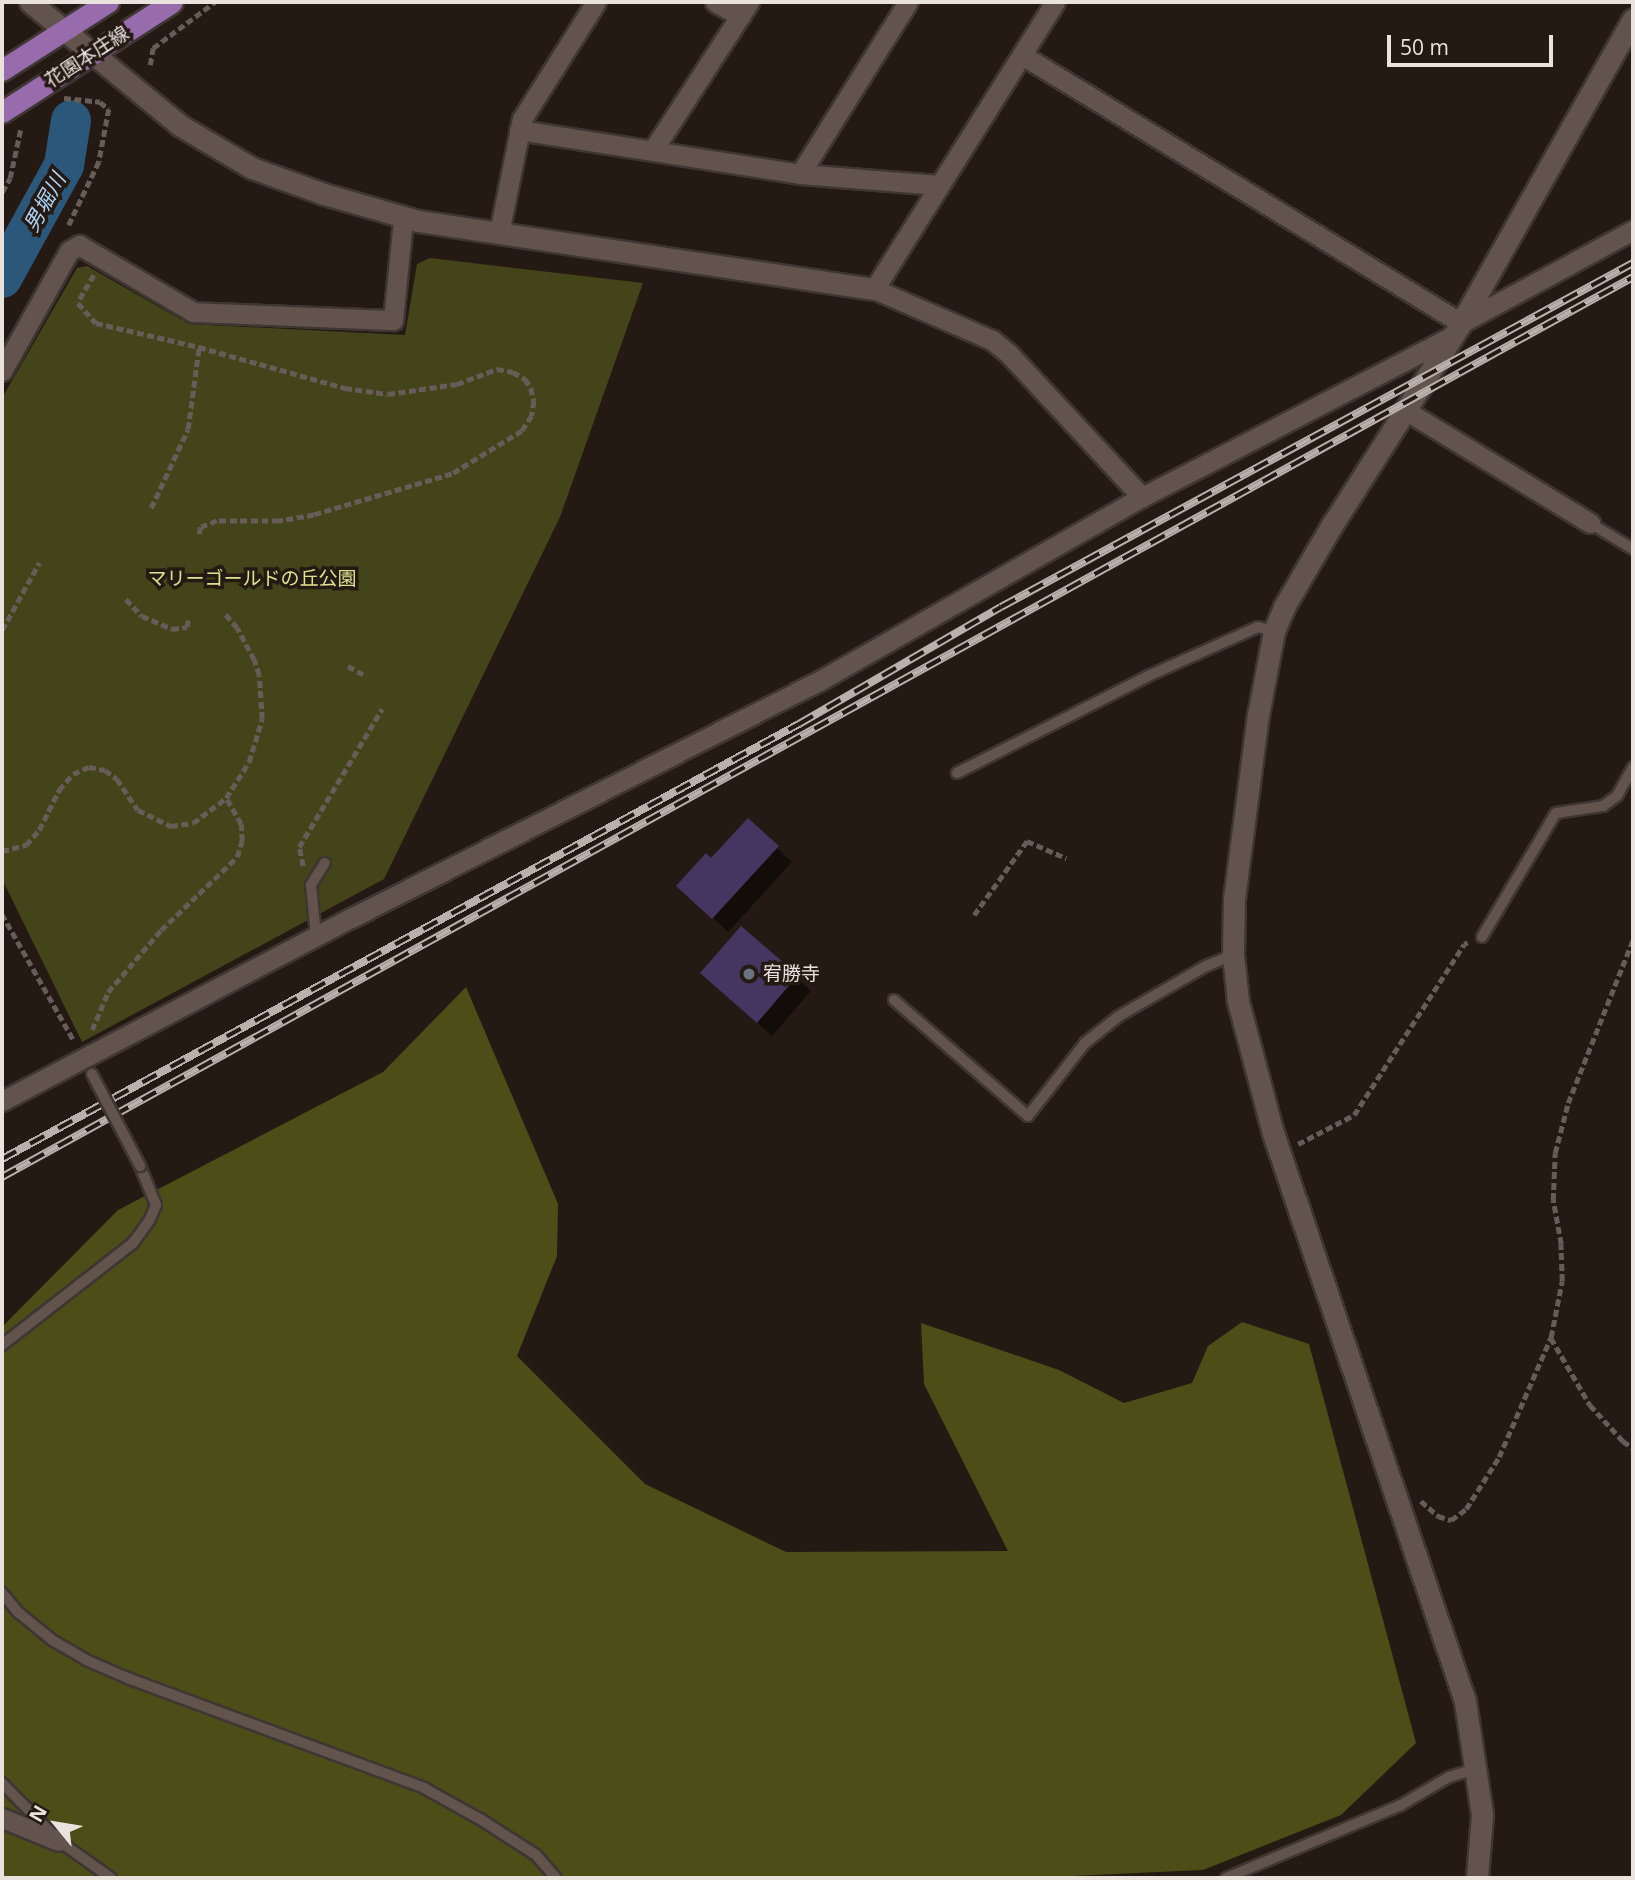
<!DOCTYPE html>
<meta charset="utf-8">
<style>
body{margin:0}
#map{position:relative;width:1635px;height:1880px;overflow:hidden;background:#251913;font-family:"Open Sans","Noto Sans JP",sans-serif}
div>[style]{position:absolute}
.green>*{inset:0;background:#434419}
.forest>*{inset:0;background:#4c4d17}
.shadow>*{inset:0;background:#0007}
.river>*{height:40px;margin:-20px;padding:0 20px;transform-origin:20px;border-radius:20px;background:#2b587a}
.building>*{inset:0;background:#443661}
.path>*{height:4.5px;margin-top:-2.25px;transform-origin:0;background:repeating-linear-gradient(90deg,#675c57 0 7px,transparent 0 10.5px)}
.roads{filter:drop-shadow(2px 0 #3e3632) drop-shadow(-2px 0 #3e3632) drop-shadow(0 2px #3e3632) drop-shadow(0 -2px #3e3632)}
.service>*{height:10px;margin:-5px;padding:0 5px;transform-origin:5px;border-radius:5px;background:#62544d}
.minor>*{height:19px;margin:-9.5px;padding:0 9.5px;transform-origin:9.5px;border-radius:9.5px;background:#62544d}
.tertiary>*{height:21px;margin:-10.5px;padding:0 10.5px;transform-origin:10.5px;border-radius:10.5px;background:#62544d}
.primary>*{height:21px;margin:-10.5px;padding:0 10.5px;transform-origin:10.5px;border-radius:10.5px;background:#976bac}
.rail>*{height:8px;margin-top:-4px;transform-origin:0;background:repeating-linear-gradient(90deg,#251913 0 16px,#bab1ac 0 32px);box-sizing:border-box;border-block:2px solid #bab1ac}
.bridges{filter:drop-shadow(2px 0 #3e3632) drop-shadow(-2px 0 #3e3632) drop-shadow(0 2px #3e3632) drop-shadow(0 -2px #3e3632)}
.service-bridge>*{height:10px;margin:-5px;padding:0 5px;transform-origin:5px;border-radius:5px;background:#62544d}
.dots>*{width:19px;height:19px;translate:-50% -50%;box-sizing:border-box;border:4px solid #251913;border-radius:50%}
span{translate:-50% -50%;white-space:nowrap;text-align:center;line-height:1.15;-webkit-text-stroke:7px #251913;paint-order:stroke}
.street-label{font-size:19px;color:#eae2dd}
.park-label{font-size:19px;color:#dde18f}
.poi-label{font-size:19px;color:#eae2dd}
.left{translate:0 -50%;text-align:left}
.water-label{font-size:21px;color:#abd3f3;font-style:italic}
.frame{position:absolute;inset:0;border:4px solid #eae2dd;pointer-events:none}
.north{position:absolute;left:21px;top:1789px;width:70px;height:70px;-webkit-text-stroke:5px #251913;paint-order:stroke;rotate:300deg;font-size:19px;font-weight:700;line-height:28px;text-align:center;color:#eae2dd}
.north::after{content:'';display:block;margin:auto;width:24px;height:32px;background:#eae2dd;clip-path:polygon(50% 0,100% 100%,50% 72%,0 100%)}
.scale{position:absolute;left:1387px;top:35px;width:166px;height:32px;box-sizing:border-box;border:4px solid #eae2dd;border-top:0;padding-left:9px;font-size:21px;line-height:24px;white-space:nowrap;color:#eae2dd;-webkit-text-stroke:5px #251913;paint-order:stroke}
</style>
<div id="map">
<div class="green">
<div style="clip-path:polygon(430px 258px,643px 283px,560px 517px,384px 879px,82px 1042px,2px 879px,2px 398px,77px 268px,87px 266px,189px 324px,405px 335px,417px 264px)"></div>
</div>
<div class="forest">
<div style="clip-path:polygon(466px 987px,558px 1204px,557px 1256px,517px 1356px,645px 1484px,786px 1552px,1008px 1551px,924px 1384px,921px 1323px,1059px 1370px,1124px 1403px,1192px 1383px,1208px 1346px,1242px 1322px,1309px 1344px,1416px 1743px,1341px 1815px,1203px 1870px,1028px 1878px,2px 1878px,2px 1327px,118px 1210px,383px 1072px)"></div>
</div>
<div class="shadow">
<div style="clip-path:polygon(748px 821px,792px 862px,728px 932px,693px 900px,712px 861px)"></div>
<div style="clip-path:polygon(741px 928px,811px 991px,772px 1036px,702px 973px)"></div>
</div>
<div class="river">
<div style="left:2px;top:278px;width:129px;rotate:-61.2deg"></div>
<div style="left:64px;top:165px;width:45px;rotate:-81deg"></div>
</div>
<div class="building">
<div style="clip-path:polygon(748px 818px,779px 846px,712px 919px,676px 886px,706px 853px,711px 858px)"></div>
<div style="clip-path:polygon(741px 926px,798px 975px,757px 1023px,700px 973px)"></div>
</div>
<div class="path">
<div style="left:150px;top:65px;width:17px;rotate:-80deg"></div>
<div style="left:153px;top:48px;width:77px;rotate:-36.6deg"></div>
<div style="left:64px;top:98px;width:36px;rotate:6deg"></div>
<div style="left:100px;top:102px;width:11px;rotate:38deg"></div>
<div style="left:109px;top:109px;width:54px;rotate:100.7deg"></div>
<div style="left:99px;top:162px;width:72px;rotate:115.5deg"></div>
<div style="left:2px;top:192px;width:16px;rotate:-60deg"></div>
<div style="left:10px;top:178px;width:52px;rotate:-77.8deg"></div>
<div style="left:94px;top:275px;width:32px;rotate:120deg"></div>
<div style="left:78px;top:303px;width:27px;rotate:48deg"></div>
<div style="left:96px;top:323px;width:106px;rotate:13.1deg"></div>
<div style="left:199px;top:347px;width:152px;rotate:15.7deg"></div>
<div style="left:345px;top:388px;width:43px;rotate:7.9deg"></div>
<div style="left:388px;top:394px;width:70px;rotate:-8.2deg"></div>
<div style="left:457px;top:384px;width:43px;rotate:-20.6deg"></div>
<div style="left:497px;top:369px;width:16px;rotate:11deg"></div>
<div style="left:513px;top:372px;width:14px;rotate:30deg"></div>
<div style="left:525px;top:379px;width:11px;rotate:56deg"></div>
<div style="left:531px;top:388px;width:13px;rotate:77deg"></div>
<div style="left:534px;top:401px;width:15px;rotate:98deg"></div>
<div style="left:532px;top:416px;width:18px;rotate:124deg"></div>
<div style="left:522px;top:431px;width:82px;rotate:148.4deg"></div>
<div style="left:452px;top:474px;width:144px;rotate:163.5deg"></div>
<div style="left:314px;top:515px;width:36px;rotate:170deg"></div>
<div style="left:279px;top:521px;width:62px;rotate:180deg"></div>
<div style="left:217px;top:521px;width:17px;rotate:159deg"></div>
<div style="left:201px;top:527px;width:9px;rotate:103deg"></div>
<div style="left:151px;top:508px;width:87px;rotate:-64.9deg"></div>
<div style="left:188px;top:429px;width:83px;rotate:-82.4deg"></div>
<div style="left:126px;top:599px;width:23px;rotate:47deg"></div>
<div style="left:142px;top:616px;width:33px;rotate:23deg"></div>
<div style="left:172px;top:629px;width:15px;rotate:-8deg"></div>
<div style="left:187px;top:627px;width:7px;rotate:-82deg"></div>
<div style="left:2px;top:630px;width:77px;rotate:-61.1deg"></div>
<div style="left:348px;top:666px;width:21px;rotate:29deg"></div>
<div style="left:2px;top:851px;width:25px;rotate:-14deg"></div>
<div style="left:26px;top:845px;width:20px;rotate:-49deg"></div>
<div style="left:39px;top:830px;width:45px;rotate:-63.4deg"></div>
<div style="left:59px;top:790px;width:21px;rotate:-49deg"></div>
<div style="left:73px;top:774px;width:17px;rotate:-24deg"></div>
<div style="left:89px;top:767px;width:16px;rotate:11deg"></div>
<div style="left:105px;top:770px;width:15px;rotate:37deg"></div>
<div style="left:117px;top:779px;width:37px;rotate:56deg"></div>
<div style="left:138px;top:810px;width:37px;rotate:26deg"></div>
<div style="left:171px;top:826px;width:22px;rotate:-8deg"></div>
<div style="left:193px;top:823px;width:41px;rotate:-37.1deg"></div>
<div style="left:226px;top:798px;width:43px;rotate:-57.4deg"></div>
<div style="left:249px;top:762px;width:45px;rotate:-73.2deg"></div>
<div style="left:262px;top:719px;width:44px;rotate:-93.9deg"></div>
<div style="left:259px;top:675px;width:16px;rotate:-108deg"></div>
<div style="left:254px;top:660px;width:36px;rotate:-118deg"></div>
<div style="left:237px;top:628px;width:20px;rotate:-131deg"></div>
<div style="left:303px;top:866px;width:19px;rotate:-102deg"></div>
<div style="left:299px;top:847px;width:161px;rotate:-59deg"></div>
<div style="left:2px;top:914px;width:146px;rotate:60.4deg"></div>
<div style="left:974px;top:915px;width:91px;rotate:-54.4deg"></div>
<div style="left:1027px;top:841px;width:43px;rotate:23.6deg"></div>
<div style="left:92px;top:1030px;width:41px;rotate:-67.2deg"></div>
<div style="left:108px;top:992px;width:82px;rotate:-49.5deg"></div>
<div style="left:161px;top:930px;width:105px;rotate:-43.8deg"></div>
<div style="left:237px;top:857px;width:17px;rotate:-73deg"></div>
<div style="left:242px;top:841px;width:17px;rotate:-93deg"></div>
<div style="left:241px;top:824px;width:30px;rotate:-120deg"></div>
<div style="left:1298px;top:1144px;width:63px;rotate:-27.4deg"></div>
<div style="left:1354px;top:1115px;width:203px;rotate:-57.2deg"></div>
<div style="left:1464px;top:944px;width:4px;rotate:-27deg"></div>
<div style="left:1551px;top:1338px;width:78px;rotate:59.8deg"></div>
<div style="left:1590px;top:1405px;width:49px;rotate:47.5deg"></div>
<div style="left:1623px;top:1441px;width:12px;rotate:35deg"></div>
<div style="left:1421px;top:1501px;width:23px;rotate:41deg"></div>
<div style="left:1438px;top:1516px;width:14px;rotate:17deg"></div>
<div style="left:1451px;top:1520px;width:19px;rotate:-36deg"></div>
<div style="left:1466px;top:1509px;width:62px;rotate:-57.6deg"></div>
<div style="left:1499px;top:1457px;width:131px;rotate:-66.6deg"></div>
<div style="left:1551px;top:1337px;width:57px;rotate:-78.9deg"></div>
<div style="left:1562px;top:1281px;width:37px;rotate:-92deg"></div>
<div style="left:1561px;top:1244px;width:45px;rotate:-100.3deg"></div>
<div style="left:1553px;top:1200px;width:47px;rotate:-87.6deg"></div>
<div style="left:1555px;top:1153px;width:52px;rotate:-75.4deg"></div>
<div style="left:1568px;top:1103px;width:175px;rotate:-68.3deg"></div>
</div>
<div class="roads">
<div class="service">
<div style="left:1590px;top:523px;width:50px;rotate:31.2deg"></div>
<div style="left:957px;top:773px;width:214px;rotate:-26.9deg"></div>
<div style="left:1148px;top:676px;width:120px;rotate:-24deg"></div>
<div style="left:1258px;top:627px;width:16px;rotate:14deg"></div>
<div style="left:316px;top:936px;width:51px;rotate:-95.6deg"></div>
<div style="left:311px;top:885px;width:26px;rotate:-58deg"></div>
<div style="left:1482px;top:937px;width:144px;rotate:-59.2deg"></div>
<div style="left:1556px;top:813px;width:48px;rotate:-8.5deg"></div>
<div style="left:1603px;top:806px;width:17px;rotate:-36deg"></div>
<div style="left:1617px;top:796px;width:33px;rotate:-61deg"></div>
<div style="left:894px;top:1000px;width:177px;rotate:40.9deg"></div>
<div style="left:1028px;top:1116px;width:93px;rotate:-52deg"></div>
<div style="left:1085px;top:1043px;width:43px;rotate:-38.5deg"></div>
<div style="left:1119px;top:1016px;width:100px;rotate:-29.9deg"></div>
<div style="left:1206px;top:966px;width:29px;rotate:-22deg"></div>
<div style="left:2px;top:1345px;width:166px;rotate:-37.9deg"></div>
<div style="left:133px;top:1243px;width:27px;rotate:-54deg"></div>
<div style="left:149px;top:1221px;width:17px;rotate:-66deg"></div>
<div style="left:156px;top:1205px;width:42px;rotate:-112.3deg"></div>
<div style="left:2px;top:1593px;width:26px;rotate:50deg"></div>
<div style="left:19px;top:1613px;width:43px;rotate:39.3deg"></div>
<div style="left:52px;top:1640px;width:39px;rotate:30deg"></div>
<div style="left:86px;top:1660px;width:48px;rotate:23.4deg"></div>
<div style="left:130px;top:1679px;width:314px;rotate:20.3deg"></div>
<div style="left:424px;top:1788px;width:64px;rotate:29deg"></div>
<div style="left:480px;top:1819px;width:67px;rotate:32.7deg"></div>
<div style="left:536px;top:1855px;width:30px;rotate:49deg"></div>
<div style="left:2px;top:1783px;width:81px;rotate:45.5deg"></div>
<div style="left:59px;top:1841px;width:64px;rotate:35.4deg"></div>
<div style="left:1226px;top:1878px;width:190px;rotate:-22.6deg"></div>
<div style="left:1401px;top:1805px;width:56px;rotate:-30.3deg"></div>
<div style="left:1449px;top:1777px;width:27px;rotate:-17deg"></div>
</div>
<div class="minor">
<div style="left:715px;top:2px;width:29px;rotate:29deg"></div>
<div style="left:1055px;top:2px;width:339px;rotate:122.2deg"></div>
<div style="left:874px;top:289px;width:129px;rotate:23.4deg"></div>
<div style="left:992px;top:340px;width:22px;rotate:39deg"></div>
<div style="left:1009px;top:354px;width:195px;rotate:47.1deg"></div>
<div style="left:1022px;top:55px;width:514px;rotate:31.4deg"></div>
<div style="left:1461px;top:323px;width:196px;rotate:-28.4deg"></div>
<div style="left:519px;top:130px;width:284px;rotate:8.9deg"></div>
<div style="left:800px;top:174px;width:139px;rotate:4.5deg"></div>
<div style="left:653px;top:150px;width:176px;rotate:-57deg"></div>
<div style="left:800px;top:174px;width:203px;rotate:-57.9deg"></div>
<div style="left:499px;top:233px;width:116px;rotate:-78.6deg"></div>
<div style="left:522px;top:119px;width:138px;rotate:-57.7deg"></div>
<div style="left:2px;top:371px;width:137px;rotate:-60.8deg"></div>
<div style="left:69px;top:251px;width:12px;rotate:-31deg"></div>
<div style="left:79px;top:245px;width:132px;rotate:30.4deg"></div>
<div style="left:193px;top:312px;width:200px;rotate:2.3deg"></div>
<div style="left:393px;top:320px;width:101px;rotate:-84.3deg"></div>
<div style="left:1405px;top:410px;width:217px;rotate:31.4deg"></div>
<div style="left:2px;top:1101px;width:394px;rotate:-27.7deg"></div>
<div style="left:351px;top:918px;width:525px;rotate:-26.86deg"></div>
<div style="left:819px;top:681px;width:372px;rotate:-29.7deg"></div>
<div style="left:1142px;top:497px;width:350px;rotate:-27.4deg"></div>
<div style="left:2px;top:1818px;width:61px;rotate:22deg"></div>
</div>
<div class="tertiary">
<div style="left:30px;top:2px;width:195px;rotate:39.4deg"></div>
<div style="left:181px;top:126px;width:82px;rotate:30.6deg"></div>
<div style="left:252px;top:168px;width:77px;rotate:19.9deg"></div>
<div style="left:324px;top:194px;width:98px;rotate:16deg"></div>
<div style="left:418px;top:221px;width:461px;rotate:8.5deg"></div>
<div style="left:1477px;top:1878px;width:64px;rotate:-85.5deg"></div>
<div style="left:1482px;top:1814px;width:114px;rotate:-98.6deg"></div>
<div style="left:1465px;top:1701px;width:600px;rotate:-108.68deg"></div>
<div style="left:1273px;top:1133px;width:137px;rotate:-104.9deg"></div>
<div style="left:1238px;top:1001px;width:46px;rotate:-96.2deg"></div>
<div style="left:1233px;top:955px;width:56px;rotate:-89deg"></div>
<div style="left:1234px;top:899px;width:186px;rotate:-82.6deg"></div>
<div style="left:1258px;top:715px;width:86px;rotate:-79.2deg"></div>
<div style="left:1274px;top:631px;width:26px;rotate:-67deg"></div>
<div style="left:1284px;top:607px;width:95px;rotate:-59.7deg"></div>
<div style="left:1332px;top:525px;width:240px;rotate:-57.4deg"></div>
<div style="left:1461px;top:323px;width:349px;rotate:-60.5deg"></div>
</div>
<div class="primary">
<div style="left:2px;top:70px;width:126px;rotate:-32.7deg"></div>
<div style="left:2px;top:112px;width:202px;rotate:-32.9deg"></div>
</div>
</div>
<div class="rail">
<div style="left:2px;top:1159px;width:908px;rotate:-28.63deg"></div>
<div style="left:799px;top:724px;width:233px;rotate:-30.1deg"></div>
<div style="left:1001px;top:607px;width:720px;rotate:-28.56deg"></div>
<div style="left:2px;top:1177px;width:1863px;rotate:-28.89deg"></div>
</div>
<div class="bridges">
<div class="service-bridge">
<div style="left:92px;top:1074px;width:104px;rotate:62.4deg"></div>
</div>
</div>
<div class="dots">
<div style="left:749px;top:974px;background:#6b7280"></div>
</div>
<div class="street-label">
<span style="left:87px;top:57px;rotate:-33deg">花園本庄線</span>
</div>
<div class="park-label">
<span style="left:252px;top:579px">マリーゴールドの丘公園</span>
</div>
<div class="poi-label">
<span class="left" style="left:763px;top:974px">宥勝寺</span>
</div>
<div class="water-label">
<span style="left:44px;top:202px;rotate:-61deg">男堀川</span>
</div>
<div class="frame"></div>
<div class="north">N</div>
<div class="scale">50 m</div>
</div>
